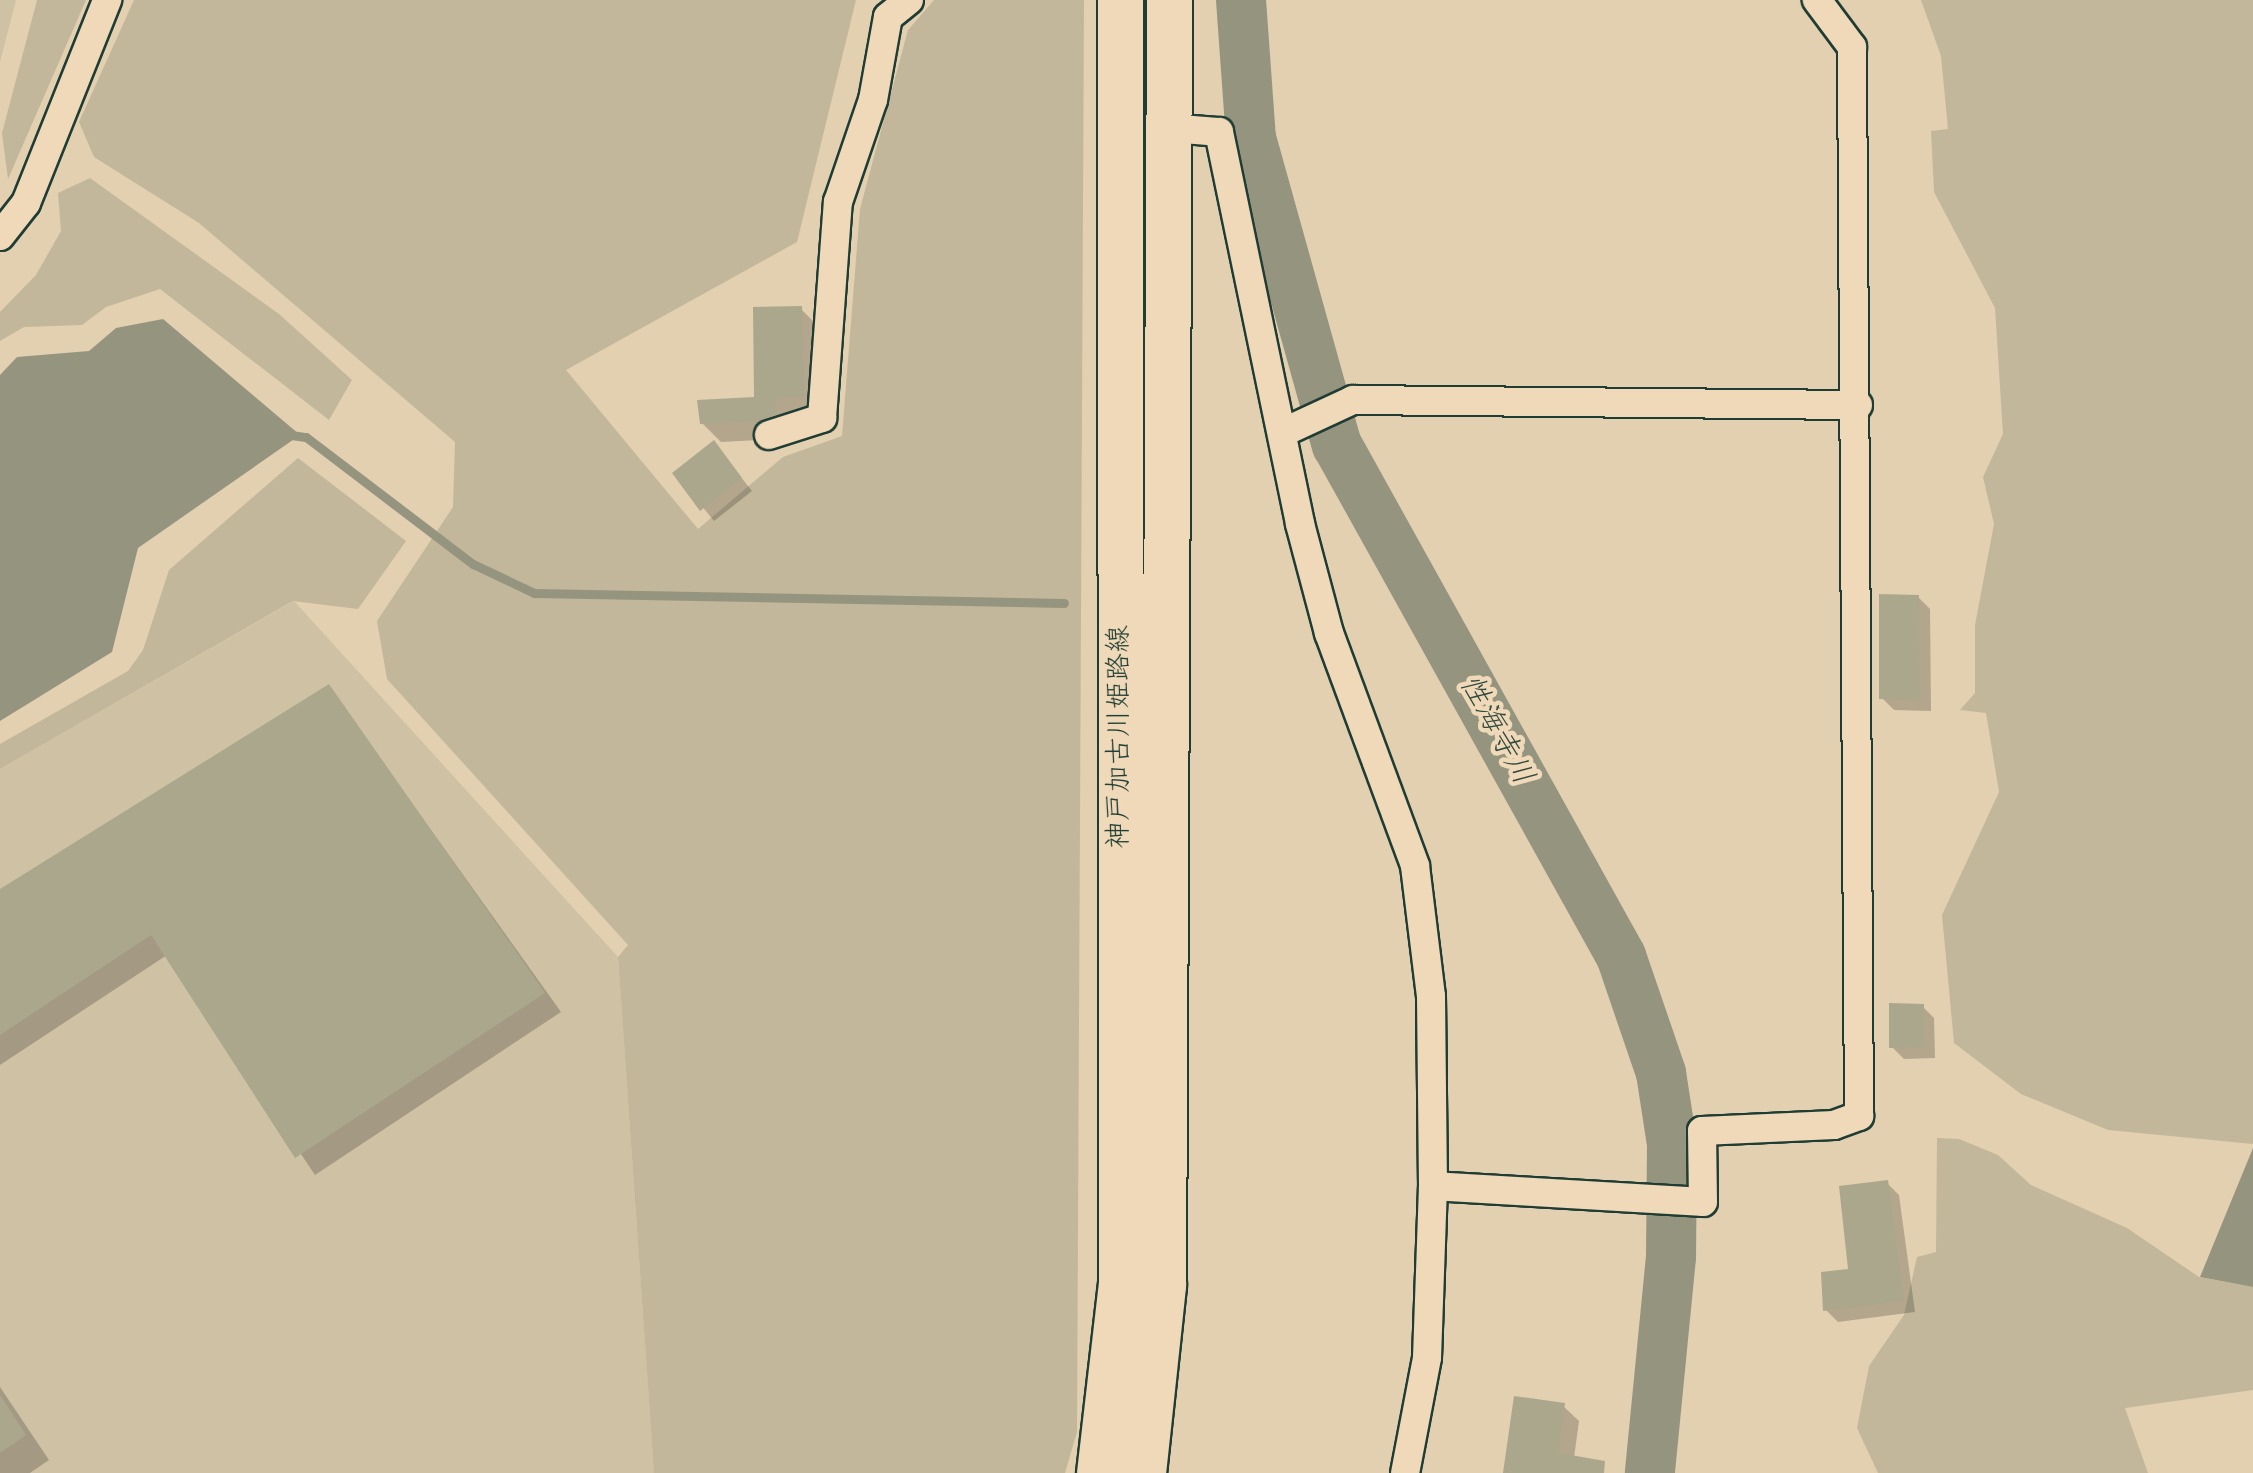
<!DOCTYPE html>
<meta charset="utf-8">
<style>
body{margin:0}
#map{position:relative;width:2253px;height:1473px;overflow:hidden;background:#e2d0b0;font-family:Kalam,"Klee One",sans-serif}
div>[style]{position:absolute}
.built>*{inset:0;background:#cec1a4}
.green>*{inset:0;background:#c2b79b}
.water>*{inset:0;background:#95957f}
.shadow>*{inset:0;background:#0003}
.stream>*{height:9px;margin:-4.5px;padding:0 4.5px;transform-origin:4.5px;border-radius:4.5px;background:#95957f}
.river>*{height:50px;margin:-25px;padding:0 25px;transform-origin:25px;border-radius:25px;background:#95957f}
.building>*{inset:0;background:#aba78d}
.roads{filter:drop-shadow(2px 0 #1f3d34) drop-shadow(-2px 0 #1f3d34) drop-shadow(0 2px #1f3d34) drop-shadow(0 -2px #1f3d34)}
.minor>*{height:28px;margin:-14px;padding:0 14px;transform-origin:14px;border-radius:14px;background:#efd9b8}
.primary>*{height:45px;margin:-22.5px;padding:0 22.5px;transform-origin:22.5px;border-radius:22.5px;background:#efd9b8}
span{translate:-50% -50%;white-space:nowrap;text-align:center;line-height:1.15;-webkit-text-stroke:9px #efd9b8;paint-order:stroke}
.street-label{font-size:28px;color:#1f3d34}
.water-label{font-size:30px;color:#314a3f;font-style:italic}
</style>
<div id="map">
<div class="built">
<div style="clip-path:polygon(0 0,16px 0,0 62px)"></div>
<div style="clip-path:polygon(294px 601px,618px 957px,654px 1473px,0 1473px,0 769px)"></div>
</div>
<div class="green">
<div style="clip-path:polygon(37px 0,86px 0,8px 179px,2px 133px)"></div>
<div style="clip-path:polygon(134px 0,856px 0,797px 242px,566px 370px,698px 529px,783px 457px,842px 436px,860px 209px,908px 30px,934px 0,1084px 0,1077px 1432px,1065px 1473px,654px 1473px,618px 957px,628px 945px,387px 679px,377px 621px,453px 507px,455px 442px,199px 223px,94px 157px,79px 122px)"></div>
<div style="clip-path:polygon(1921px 0,2253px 0,2253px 1144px,2108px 1130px,2021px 1094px,1954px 1043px,1942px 915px,1999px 792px,1986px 713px,1960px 710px,1975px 693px,1975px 625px,1994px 524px,1983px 477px,2003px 434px,1995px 308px,1934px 192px,1931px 131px,1948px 129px,1941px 56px)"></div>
<div style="clip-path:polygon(90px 178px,279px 314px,352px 380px,329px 420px,160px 289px,106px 307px,82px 325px,24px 327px,0 341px,0 312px,36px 275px,61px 231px,58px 193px)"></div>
<div style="clip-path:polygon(298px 458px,406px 541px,358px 609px,293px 601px,0 769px,0 744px,128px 671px,143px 650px,169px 570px)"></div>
<div style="clip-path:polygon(1937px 1138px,1959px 1139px,1998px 1155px,2031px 1185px,2127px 1228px,2199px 1277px,2253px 1287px,2253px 1390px,2125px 1408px,2148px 1473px,1878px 1473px,1857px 1428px,1869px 1366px,1904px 1315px,1917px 1257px,1936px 1252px)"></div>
</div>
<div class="water">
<div style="clip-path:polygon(163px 319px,300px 435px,138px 548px,112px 652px,0 721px,0 375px,17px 357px,89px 351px,116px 328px)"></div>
<div style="clip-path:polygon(2253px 1148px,2253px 1287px,2200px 1277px)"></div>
</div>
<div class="shadow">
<div style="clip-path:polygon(801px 309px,819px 327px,821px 415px,778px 439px,721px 442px,702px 423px,757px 399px)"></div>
<div style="clip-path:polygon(714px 443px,752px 491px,714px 521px,675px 473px)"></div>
<div style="clip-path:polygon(1918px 597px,1930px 609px,1931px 711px,1894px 710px,1882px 698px)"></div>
<div style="clip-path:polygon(329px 687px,561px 1012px,315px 1175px,167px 955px,0 1065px,0 892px)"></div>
<div style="clip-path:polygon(1922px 1006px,1934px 1018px,1935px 1058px,1904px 1059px,1892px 1047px)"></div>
<div style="clip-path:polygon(1887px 1183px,1899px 1195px,1915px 1312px,1838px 1322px,1826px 1310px,1851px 1272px)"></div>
<div style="clip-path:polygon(0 1387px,49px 1460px,30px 1473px,0 1473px)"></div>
<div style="clip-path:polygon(1563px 1406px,1579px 1421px,1574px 1458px,1592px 1473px,1506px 1473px)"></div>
</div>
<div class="stream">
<div style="left:291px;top:435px;width:15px;rotate:8deg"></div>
<div style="left:306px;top:437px;width:210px;rotate:37.3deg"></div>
<div style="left:473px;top:564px;width:68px;rotate:25.4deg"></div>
<div style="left:534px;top:593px;width:530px;rotate:1.08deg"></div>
</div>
<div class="river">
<div style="left:1241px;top:0;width:138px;rotate:85.9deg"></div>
<div style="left:1251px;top:138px;width:319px;rotate:74.4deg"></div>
<div style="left:1337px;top:445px;width:585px;rotate:60.94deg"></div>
<div style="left:1621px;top:956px;width:124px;rotate:71.1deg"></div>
<div style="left:1661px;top:1073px;width:72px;rotate:81.2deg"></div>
<div style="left:1672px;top:1144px;width:113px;rotate:90.5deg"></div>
<div style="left:1671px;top:1257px;width:217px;rotate:95.6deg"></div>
</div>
<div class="building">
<div style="clip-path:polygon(802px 306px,804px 397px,776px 399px,776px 414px,759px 421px,700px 424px,697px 400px,754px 397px,753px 307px)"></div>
<div style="clip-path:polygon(714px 440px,742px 478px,700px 511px,672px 473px)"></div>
<div style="clip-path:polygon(1879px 594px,1919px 595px,1920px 700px,1879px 699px)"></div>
<div style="clip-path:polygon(329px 684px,545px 993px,295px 1158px,151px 935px,0 1035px,0 889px)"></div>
<div style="clip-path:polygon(1889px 1003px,1924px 1004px,1924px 1047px,1889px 1048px)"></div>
<div style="clip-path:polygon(1888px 1180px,1904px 1301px,1823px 1311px,1821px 1272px,1848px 1269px,1839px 1186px)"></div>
<div style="clip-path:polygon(0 1395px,26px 1435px,0 1453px)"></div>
<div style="clip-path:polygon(1514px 1396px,1565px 1403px,1559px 1453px,1605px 1461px,1604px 1473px,1503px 1473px)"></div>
</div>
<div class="roads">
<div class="minor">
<div style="left:1170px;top:128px;width:49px;rotate:4.7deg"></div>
<div style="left:1219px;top:132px;width:400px;rotate:78.3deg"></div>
<div style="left:1300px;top:524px;width:113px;rotate:75.1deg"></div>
<div style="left:1329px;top:633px;width:248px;rotate:69.7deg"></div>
<div style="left:1415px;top:866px;width:131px;rotate:83deg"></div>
<div style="left:1431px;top:996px;width:190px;rotate:89.4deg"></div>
<div style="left:1433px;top:1186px;width:172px;rotate:92deg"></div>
<div style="left:1427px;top:1358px;width:117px;rotate:100.8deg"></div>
<div style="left:0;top:236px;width:42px;rotate:-51.8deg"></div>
<div style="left:26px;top:203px;width:219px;rotate:-68.2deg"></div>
<div style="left:1284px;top:432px;width:76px;rotate:-24.9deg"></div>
<div style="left:1353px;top:400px;width:505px;rotate:0.57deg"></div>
<div style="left:769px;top:435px;width:56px;rotate:-17.8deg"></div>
<div style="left:822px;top:418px;width:217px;rotate:-85.8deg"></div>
<div style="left:838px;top:202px;width:108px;rotate:-71.1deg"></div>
<div style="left:873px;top:100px;width:84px;rotate:-79.8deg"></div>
<div style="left:888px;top:17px;width:27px;rotate:-39deg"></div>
<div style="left:1433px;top:1186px;width:270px;rotate:3.4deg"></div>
<div style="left:1703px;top:1202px;width:71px;rotate:-90.8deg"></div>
<div style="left:1702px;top:1131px;width:132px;rotate:-2.6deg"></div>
<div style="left:1834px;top:1125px;width:27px;rotate:-20deg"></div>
<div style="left:1859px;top:1116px;width:1069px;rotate:-90.38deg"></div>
<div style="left:1852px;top:47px;width:59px;rotate:-126.7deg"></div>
</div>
<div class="primary">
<div style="left:1099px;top:1473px;width:192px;rotate:-83.4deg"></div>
<div style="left:1121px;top:1282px;width:1282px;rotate:-90.04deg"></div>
<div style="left:1143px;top:1473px;width:189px;rotate:-83.9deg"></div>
<div style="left:1163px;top:1285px;width:1285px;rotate:-89.73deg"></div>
</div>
</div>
<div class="street-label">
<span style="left:1120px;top:737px;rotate:-90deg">神戸加古川姫路線</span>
</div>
<div class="water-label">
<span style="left:1496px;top:730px;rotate:61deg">性海寺川</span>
</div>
</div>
